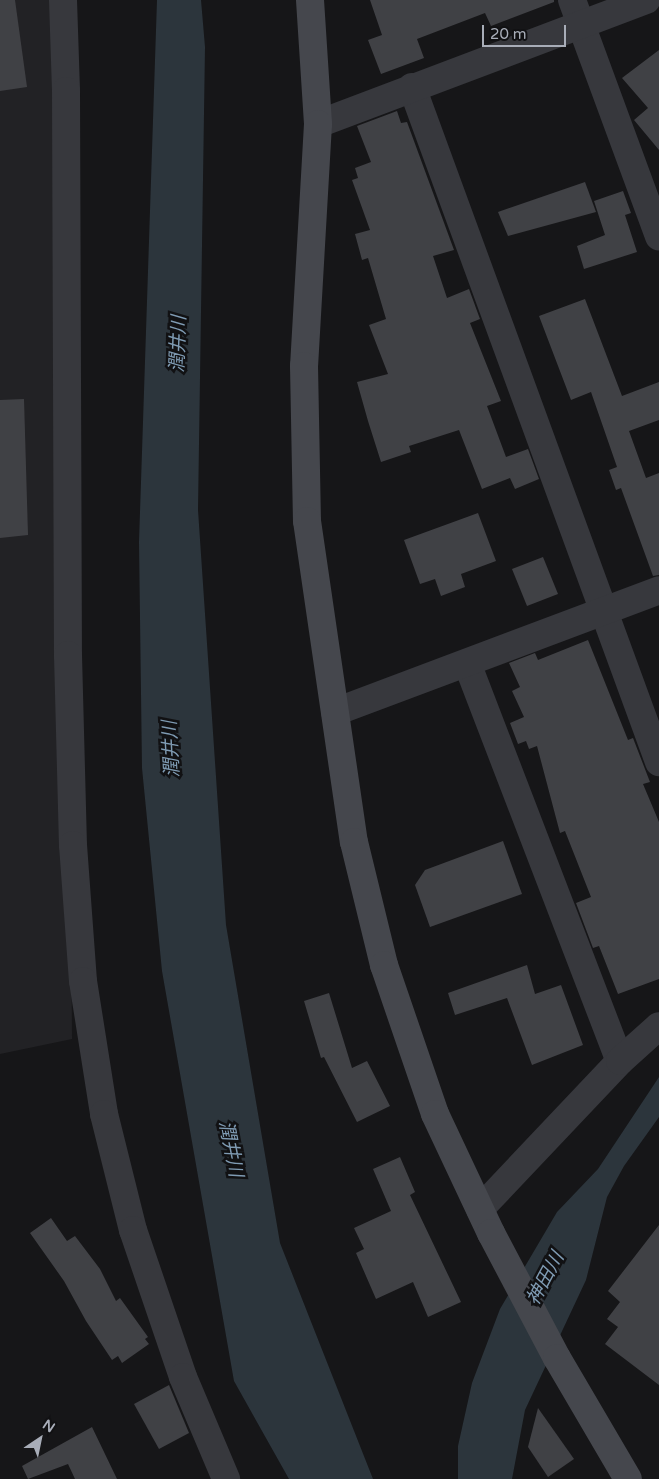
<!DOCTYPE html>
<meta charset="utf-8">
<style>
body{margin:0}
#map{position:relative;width:659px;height:1479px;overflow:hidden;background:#161618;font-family:"Varela Round","Noto Sans JP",sans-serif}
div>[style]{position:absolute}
.built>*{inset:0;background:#222225}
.water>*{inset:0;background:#2c353c}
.building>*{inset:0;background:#404145}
.street>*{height:28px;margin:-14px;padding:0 14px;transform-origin:14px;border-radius:14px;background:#37383d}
.secondary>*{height:28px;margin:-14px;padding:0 14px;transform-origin:14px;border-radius:14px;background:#45474d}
span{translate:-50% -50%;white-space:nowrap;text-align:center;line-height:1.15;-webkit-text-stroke:5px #111113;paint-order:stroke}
.water-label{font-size:19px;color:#7f9bb3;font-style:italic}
.north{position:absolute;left:15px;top:1414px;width:50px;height:50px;-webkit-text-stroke:4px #111113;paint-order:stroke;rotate:34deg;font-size:14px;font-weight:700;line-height:20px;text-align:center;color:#a8adb8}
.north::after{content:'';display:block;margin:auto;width:18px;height:22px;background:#a8adb8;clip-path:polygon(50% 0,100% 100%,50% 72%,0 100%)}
.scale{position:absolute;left:482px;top:25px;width:84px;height:22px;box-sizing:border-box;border:2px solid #a8adb8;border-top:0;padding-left:6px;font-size:15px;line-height:18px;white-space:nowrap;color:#a8adb8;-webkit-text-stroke:4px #111113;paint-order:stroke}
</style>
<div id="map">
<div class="built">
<div style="clip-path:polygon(0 0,69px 0,67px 256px,72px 1039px,0 1054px)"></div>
</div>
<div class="water">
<div style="clip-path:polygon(157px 0,201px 0,205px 47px,198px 510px,226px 925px,280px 1243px,373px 1479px,289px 1479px,234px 1381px,162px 971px,142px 768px,139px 542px)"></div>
<div style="clip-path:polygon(659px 1077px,659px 1117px,624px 1166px,607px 1197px,586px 1280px,525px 1410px,512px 1479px,458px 1479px,458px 1446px,472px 1383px,500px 1309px,557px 1212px,598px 1169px)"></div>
</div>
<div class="building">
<div style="clip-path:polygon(0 0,15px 0,27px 87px,0 91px)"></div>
<div style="clip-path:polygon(370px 0,554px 0,554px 2px,491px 26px,485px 13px,417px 39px,424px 58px,381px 74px,368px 40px,382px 35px)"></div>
<div style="clip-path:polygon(659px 50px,659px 150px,634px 120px,648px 108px,622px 78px)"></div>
<div style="clip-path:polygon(397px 111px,401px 123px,407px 122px,454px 250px,433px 256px,447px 298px,469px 289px,480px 319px,470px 323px,501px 401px,487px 406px,506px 457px,528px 449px,539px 479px,515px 489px,510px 478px,482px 489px,459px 430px,409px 446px,411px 452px,381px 462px,368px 421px,357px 382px,388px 374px,369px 325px,386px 319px,368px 258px,362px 260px,355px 234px,370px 230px,352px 180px,358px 178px,355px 168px,371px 162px,357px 126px)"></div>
<div style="clip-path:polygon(585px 182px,596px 212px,508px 236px,498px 212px)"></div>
<div style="clip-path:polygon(623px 191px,631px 213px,625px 215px,637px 252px,584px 269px,577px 246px,605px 235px,594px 201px)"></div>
<div style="clip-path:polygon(585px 299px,622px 396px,659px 382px,659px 420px,629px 431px,646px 478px,659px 473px,659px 575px,653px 576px,621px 488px,616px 490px,609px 470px,617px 467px,591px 392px,571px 400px,539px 316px)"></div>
<div style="clip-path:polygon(24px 399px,28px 535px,0 538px,0 400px)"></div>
<div style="clip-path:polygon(478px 513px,496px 561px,461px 574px,465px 587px,441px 596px,435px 579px,420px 584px,404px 540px)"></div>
<div style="clip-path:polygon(543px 557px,558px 594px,527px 606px,512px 569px)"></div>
<div style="clip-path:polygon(588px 640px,628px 740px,633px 738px,650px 782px,643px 784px,659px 822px,659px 979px,618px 994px,599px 946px,593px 948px,576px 903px,591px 897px,565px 831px,560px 833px,537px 746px,529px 749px,526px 741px,518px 744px,510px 723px,524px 717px,512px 691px,520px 687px,509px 663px,535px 653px,538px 660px)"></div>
<div style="clip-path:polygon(503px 841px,522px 894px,430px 927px,415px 885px,425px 870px)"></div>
<div style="clip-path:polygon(527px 965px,535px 994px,561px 985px,583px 1045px,532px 1065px,507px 998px,455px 1015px,448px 993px)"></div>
<div style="clip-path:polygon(329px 993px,352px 1068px,367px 1061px,390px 1106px,357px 1122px,324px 1057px,321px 1058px,304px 1001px)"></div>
<div style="clip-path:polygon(400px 1157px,415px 1192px,410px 1195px,461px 1302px,428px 1317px,413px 1282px,376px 1299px,356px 1253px,364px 1249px,354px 1228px,391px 1211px,373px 1169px)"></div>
<div style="clip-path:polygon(51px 1218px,67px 1241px,75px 1236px,100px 1269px,116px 1301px,120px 1298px,148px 1337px,145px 1339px,149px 1344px,122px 1363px,118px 1356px,112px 1360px,86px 1321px,64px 1281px,30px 1233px)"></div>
<div style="clip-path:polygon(659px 1225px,659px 1385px,605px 1344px,618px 1327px,607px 1319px,620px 1302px,608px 1291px)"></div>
<div style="clip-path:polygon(169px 1385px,189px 1433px,159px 1449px,134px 1404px)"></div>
<div style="clip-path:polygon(538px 1408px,574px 1459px,548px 1477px,528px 1447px)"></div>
<div style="clip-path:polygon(92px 1427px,117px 1479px,75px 1479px,68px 1464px,28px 1479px,22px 1466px)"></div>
</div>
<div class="street">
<div style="left:63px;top:0;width:91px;rotate:88.1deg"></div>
<div style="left:66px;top:91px;width:564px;rotate:89.8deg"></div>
<div style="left:68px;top:655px;width:190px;rotate:88.5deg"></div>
<div style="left:73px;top:845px;width:136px;rotate:85.8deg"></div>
<div style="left:83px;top:981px;width:135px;rotate:81deg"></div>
<div style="left:104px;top:1114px;width:120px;rotate:76deg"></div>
<div style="left:133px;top:1230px;width:155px;rotate:71.2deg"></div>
<div style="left:183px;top:1377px;width:111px;rotate:67.1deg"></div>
<div style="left:572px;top:0;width:252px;rotate:69.8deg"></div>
<div style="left:412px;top:87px;width:719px;rotate:69.9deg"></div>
<div style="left:318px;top:124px;width:351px;rotate:-20.7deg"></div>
<div style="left:467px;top:663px;width:426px;rotate:69deg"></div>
<div style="left:335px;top:712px;width:346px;rotate:-20.6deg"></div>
<div style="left:480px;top:1209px;width:204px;rotate:-46.6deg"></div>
<div style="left:620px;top:1061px;width:52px;rotate:-41.9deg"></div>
</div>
<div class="secondary">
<div style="left:310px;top:0;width:124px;rotate:86.3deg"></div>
<div style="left:318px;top:124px;width:242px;rotate:93.3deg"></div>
<div style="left:304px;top:366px;width:155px;rotate:88.9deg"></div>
<div style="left:307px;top:521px;width:324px;rotate:81.7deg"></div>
<div style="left:354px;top:842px;width:127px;rotate:76.3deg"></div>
<div style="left:384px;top:965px;width:157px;rotate:71.1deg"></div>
<div style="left:435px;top:1114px;width:132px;rotate:64.8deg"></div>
<div style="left:491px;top:1233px;width:141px;rotate:62.2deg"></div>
<div style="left:557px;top:1358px;width:140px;rotate:59.6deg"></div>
</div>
<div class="water-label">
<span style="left:179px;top:344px;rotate:-88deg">潤井川</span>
<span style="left:172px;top:749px;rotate:-93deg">潤井川</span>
<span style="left:230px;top:1149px;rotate:79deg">潤井川</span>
<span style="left:546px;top:1279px;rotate:-62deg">神田川</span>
</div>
<div class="north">N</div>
<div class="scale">20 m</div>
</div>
